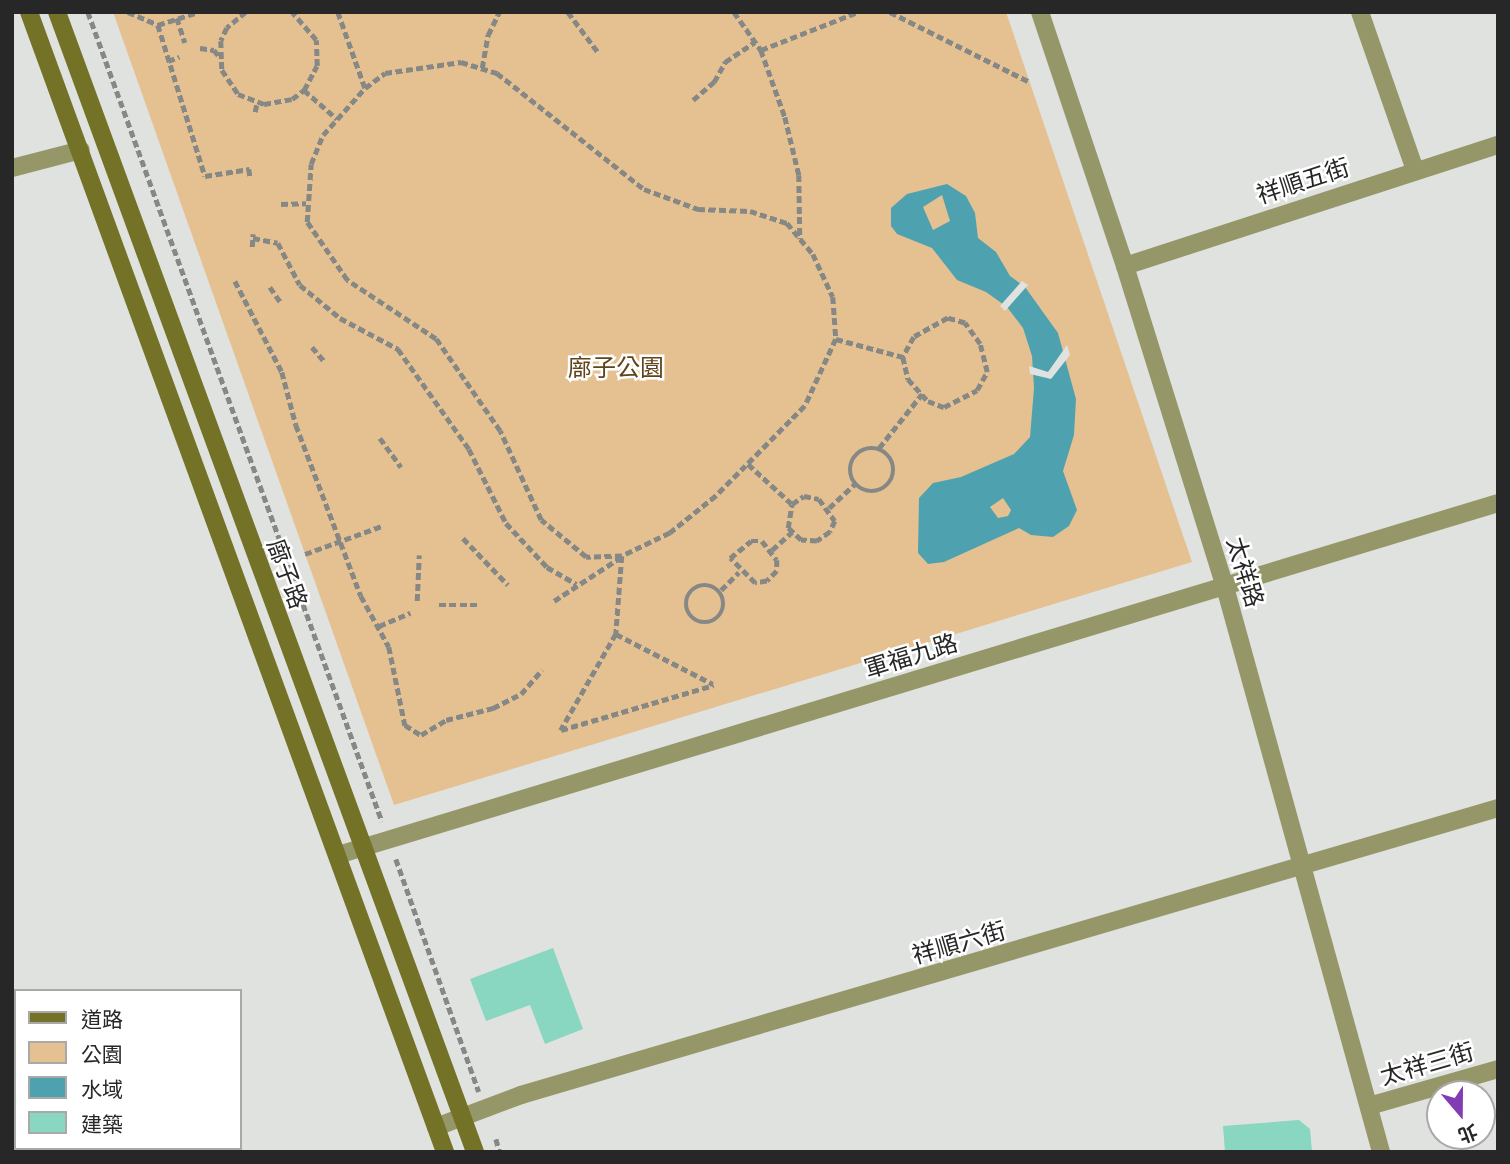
<!DOCTYPE html>
<meta charset="utf-8">
<style>
body{margin:0}
#map{position:relative;width:1510px;height:1164px;overflow:hidden;background:#dfe2df;font-family:Helvetica,"Noto Sans TC",sans-serif}
div>[style]{position:absolute}
.green>*{inset:0;background:#e5c191}
.water>*{inset:0;background:#4ea2af}
.pier>*{inset:0;background:#dfe2df}
.building>*{inset:0;background:#89d6c1}
.path>*{height:4.5px;margin-top:-2.25px;transform-origin:0;background:repeating-linear-gradient(90deg,#868886 0 7px,transparent 0 10.5px)}
.path>.ring{margin:-2.25px;padding:0;box-sizing:content-box;background:none;border:4.5px solid #868886;border-radius:50%}
.minor>*{height:18px;margin:-9px;padding:0 9px;transform-origin:9px;border-radius:9px;background:#969768}
.secondary>*{height:18px;margin:-9px;padding:0 9px;transform-origin:9px;border-radius:9px;background:#737226}
span{translate:-50% -50%;white-space:nowrap;text-align:center;line-height:1.15;-webkit-text-stroke:5px #fff;paint-order:stroke}
.street-label{font-size:24px;color:#262726}
.park-label{font-size:24px;color:#60441b}
.frame{position:absolute;inset:0;border:14px solid #262726;pointer-events:none}
.legend{position:absolute;left:14px;top:989px;width:228px;height:161px;box-sizing:border-box;background:#fff;border:2px solid #a8a9a8;margin:0;padding:9px 12px;list-style:none;font-size:21px;color:#262726}
.legend li{display:flex;align-items:center;gap:14px;height:35px}
.legend b{width:35px;border:2px solid #a8a9a8}
.north{position:absolute;left:1426px;top:1080px;width:70px;height:70px;box-sizing:border-box;background:#fff;border:2px solid #a8a9a8;border-radius:50%;rotate:160deg;font-size:19px;font-weight:700;line-height:28px;text-align:center;color:#262726}
.north::after{content:'';display:block;margin:auto;width:24px;height:32px;background:#813db1;clip-path:polygon(50% 0,100% 100%,50% 72%,0 100%)}
</style>
<div id="map">
<div class="green">
<div style="clip-path:polygon(113px 12px,1006px 12px,1192px 562px,394px 805px)"></div>
</div>
<div class="water">
<div style="clip-path:polygon(evenodd,947px 184px,966px 196px,975px 213px,978px 238px,996px 252px,1010px 276px,1025px 287px,1058px 333px,1076px 399px,1074px 435px,1063px 471px,1077px 510px,1069px 526px,1053px 537px,1031px 535px,1019px 528px,944px 562px,928px 564px,918px 553px,919px 498px,933px 483px,961px 477px,1014px 454px,1030px 437px,1034px 388px,1032px 356px,1023px 328px,1007px 307px,986px 292px,957px 280px,932px 248px,897px 234px,891px 226px,891px 208px,907px 194px,947px 184px,942px 195px,950px 221px,933px 230px,923px 207px,942px 195px,947px 184px,1003px 498px,1011px 510px,1008px 516px,998px 518px,990px 507px,1003px 498px)"></div>
</div>
<div class="pier">
<div style="clip-path:polygon(1022px 281px,1028px 285px,1005px 311px,1000px 306px)"></div>
<div style="clip-path:polygon(1067px 345px,1070px 355px,1051px 379px,1030px 374px,1029px 366px,1048px 372px)"></div>
</div>
<div class="building">
<div style="clip-path:polygon(553px 948px,583px 1029px,545px 1044px,530px 1005px,486px 1021px,470px 979px)"></div>
<div style="clip-path:polygon(1299px 1120px,1310px 1129px,1312px 1152px,1225px 1152px,1223px 1126px)"></div>
</div>
<div class="path">
<div style="left:88px;top:12px;width:861px;rotate:70.03deg"></div>
<div style="left:128px;top:12px;width:33px;rotate:23deg"></div>
<div style="left:158px;top:25px;width:42px;rotate:-18deg"></div>
<div style="left:246px;top:12px;width:25px;rotate:140deg"></div>
<div style="left:227px;top:28px;width:14px;rotate:115deg"></div>
<div style="left:221px;top:41px;width:29px;rotate:88deg"></div>
<div style="left:222px;top:70px;width:29px;rotate:56deg"></div>
<div style="left:238px;top:94px;width:28px;rotate:21deg"></div>
<div style="left:264px;top:104px;width:28px;rotate:-10deg"></div>
<div style="left:292px;top:99px;width:15px;rotate:-37deg"></div>
<div style="left:304px;top:90px;width:27px;rotate:-62deg"></div>
<div style="left:317px;top:66px;width:26px;rotate:-92deg"></div>
<div style="left:316px;top:40px;width:37px;rotate:-131deg"></div>
<div style="left:338px;top:12px;width:81px;rotate:70.4deg"></div>
<div style="left:568px;top:12px;width:50px;rotate:53.1deg"></div>
<div style="left:734px;top:12px;width:47px;rotate:54.6deg"></div>
<div style="left:761px;top:50px;width:71px;rotate:70.3deg"></div>
<div style="left:785px;top:117px;width:60px;rotate:76.4deg"></div>
<div style="left:799px;top:175px;width:64px;rotate:89.1deg"></div>
<div style="left:890px;top:12px;width:157px;rotate:26.6deg"></div>
<div style="left:177px;top:18px;width:26px;rotate:72deg"></div>
<div style="left:158px;top:25px;width:158px;rotate:72.7deg"></div>
<div style="left:205px;top:176px;width:45px;rotate:-9deg"></div>
<div style="left:249px;top:169px;width:7px;rotate:82deg"></div>
<div style="left:200px;top:48px;width:14px;rotate:8deg"></div>
<div style="left:214px;top:50px;width:8px;rotate:50deg"></div>
<div style="left:761px;top:50px;width:104px;rotate:-21.4deg"></div>
<div style="left:168px;top:61px;width:12px;rotate:-20deg"></div>
<div style="left:461px;top:62px;width:38px;rotate:17deg"></div>
<div style="left:497px;top:73px;width:187px;rotate:38.3deg"></div>
<div style="left:644px;top:189px;width:58px;rotate:20.3deg"></div>
<div style="left:698px;top:209px;width:52px;rotate:2.2deg"></div>
<div style="left:750px;top:211px;width:39px;rotate:18deg"></div>
<div style="left:787px;top:223px;width:40px;rotate:50deg"></div>
<div style="left:813px;top:254px;width:47px;rotate:65.1deg"></div>
<div style="left:833px;top:297px;width:42px;rotate:85.9deg"></div>
<div style="left:836px;top:339px;width:74px;rotate:114.8deg"></div>
<div style="left:805px;top:406px;width:127px;rotate:134.7deg"></div>
<div style="left:716px;top:496px;width:59px;rotate:141.2deg"></div>
<div style="left:670px;top:533px;width:53px;rotate:154.4deg"></div>
<div style="left:622px;top:556px;width:36px;rotate:178deg"></div>
<div style="left:586px;top:557px;width:58px;rotate:-140.6deg"></div>
<div style="left:541px;top:520px;width:98px;rotate:-114.7deg"></div>
<div style="left:500px;top:431px;width:112px;rotate:-124.8deg"></div>
<div style="left:436px;top:339px;width:107px;rotate:-146.5deg"></div>
<div style="left:347px;top:280px;width:70px;rotate:-124.6deg"></div>
<div style="left:307px;top:222px;width:58px;rotate:-86.1deg"></div>
<div style="left:311px;top:164px;width:31px;rotate:-68deg"></div>
<div style="left:323px;top:135px;width:63px;rotate:-48.2deg"></div>
<div style="left:365px;top:88px;width:25px;rotate:-37deg"></div>
<div style="left:385px;top:73px;width:77px;rotate:-8.2deg"></div>
<div style="left:482px;top:68px;width:34px;rotate:-80deg"></div>
<div style="left:488px;top:35px;width:25px;rotate:-64deg"></div>
<div style="left:304px;top:90px;width:44px;rotate:41.3deg"></div>
<div style="left:693px;top:100px;width:28px;rotate:-41deg"></div>
<div style="left:714px;top:82px;width:23px;rotate:-61deg"></div>
<div style="left:725px;top:62px;width:36px;rotate:-34deg"></div>
<div style="left:255px;top:112px;width:10px;rotate:-79deg"></div>
<div style="left:281px;top:204px;width:25px;rotate:-2deg"></div>
<div style="left:253px;top:238px;width:25px;rotate:11deg"></div>
<div style="left:278px;top:243px;width:47px;rotate:62.4deg"></div>
<div style="left:300px;top:285px;width:52px;rotate:39.5deg"></div>
<div style="left:340px;top:318px;width:66px;rotate:28.1deg"></div>
<div style="left:398px;top:349px;width:123px;rotate:54.6deg"></div>
<div style="left:469px;top:449px;width:83px;rotate:63.4deg"></div>
<div style="left:506px;top:523px;width:60px;rotate:47deg"></div>
<div style="left:547px;top:567px;width:34px;rotate:30deg"></div>
<div style="left:252px;top:247px;width:13px;rotate:-86deg"></div>
<div style="left:235px;top:281px;width:102px;rotate:62.7deg"></div>
<div style="left:282px;top:372px;width:55px;rotate:75.2deg"></div>
<div style="left:296px;top:425px;width:183px;rotate:69.2deg"></div>
<div style="left:361px;top:596px;width:58px;rotate:61.2deg"></div>
<div style="left:389px;top:647px;width:80px;rotate:78.4deg"></div>
<div style="left:405px;top:725px;width:19px;rotate:32deg"></div>
<div style="left:421px;top:735px;width:29px;rotate:-31deg"></div>
<div style="left:446px;top:720px;width:49px;rotate:-14.3deg"></div>
<div style="left:493px;top:708px;width:31px;rotate:-27deg"></div>
<div style="left:521px;top:694px;width:32px;rotate:-49deg"></div>
<div style="left:270px;top:287px;width:19px;rotate:55deg"></div>
<div style="left:836px;top:339px;width:69px;rotate:15deg"></div>
<div style="left:903px;top:357px;width:23px;rotate:77deg"></div>
<div style="left:908px;top:379px;width:30px;rotate:48deg"></div>
<div style="left:928px;top:401px;width:17px;rotate:21deg"></div>
<div style="left:944px;top:407px;width:37px;rotate:-27deg"></div>
<div style="left:977px;top:390px;width:21px;rotate:-61deg"></div>
<div style="left:987px;top:372px;width:29px;rotate:-104deg"></div>
<div style="left:980px;top:344px;width:26px;rotate:-126deg"></div>
<div style="left:965px;top:323px;width:18px;rotate:-164deg"></div>
<div style="left:948px;top:318px;width:39px;rotate:151deg"></div>
<div style="left:914px;top:337px;width:23px;rotate:119deg"></div>
<div style="left:312px;top:347px;width:18px;rotate:49deg"></div>
<div style="left:380px;top:438px;width:36px;rotate:54deg"></div>
<div class="ring" style="left:850px;top:448px;width:39.5px;height:39.5px"></div>
<div style="left:879px;top:448px;width:69px;rotate:-51.5deg"></div>
<div style="left:748px;top:464px;width:59px;rotate:42.3deg"></div>
<div style="left:792px;top:504px;width:14px;rotate:-34deg"></div>
<div style="left:804px;top:496px;width:15px;rotate:11deg"></div>
<div style="left:819px;top:499px;width:27px;rotate:54deg"></div>
<div style="left:835px;top:521px;width:12px;rotate:114deg"></div>
<div style="left:830px;top:532px;width:16px;rotate:145deg"></div>
<div style="left:817px;top:541px;width:16px;rotate:-176deg"></div>
<div style="left:801px;top:540px;width:18px;rotate:-137deg"></div>
<div style="left:788px;top:528px;width:24px;rotate:-81deg"></div>
<div style="left:829px;top:508px;width:35px;rotate:-43deg"></div>
<div style="left:463px;top:538px;width:65px;rotate:46.2deg"></div>
<div style="left:751px;top:541px;width:11px"></div>
<div style="left:762px;top:541px;width:24px;rotate:52deg"></div>
<div style="left:777px;top:560px;width:11px;rotate:90deg"></div>
<div style="left:777px;top:571px;width:14px;rotate:135deg"></div>
<div style="left:767px;top:581px;width:12px;rotate:171deg"></div>
<div style="left:755px;top:583px;width:35px;rotate:-135deg"></div>
<div style="left:730px;top:558px;width:27px;rotate:-39deg"></div>
<div style="left:772px;top:550px;width:27px;rotate:-42deg"></div>
<div style="left:305px;top:554px;width:82px;rotate:-20deg"></div>
<div style="left:622px;top:556px;width:78px;rotate:94.4deg"></div>
<div style="left:616px;top:634px;width:111px;rotate:119.8deg"></div>
<div style="left:561px;top:730px;width:159px;rotate:-16.4deg"></div>
<div class="ring" style="left:686px;top:585px;width:33.5px;height:33.5px"></div>
<div style="left:721px;top:590px;width:25px;rotate:-45deg"></div>
<div style="left:417px;top:601px;width:46px;rotate:-87.5deg"></div>
<div style="left:554px;top:601px;width:80px;rotate:-33.3deg"></div>
<div style="left:439px;top:605px;width:38px"></div>
<div style="left:379px;top:626px;width:34px;rotate:-23deg"></div>
<div style="left:616px;top:634px;width:109px;rotate:27.3deg"></div>
<div style="left:396px;top:859px;width:247px;rotate:70.4deg"></div>
<div style="left:496px;top:1139px;width:14px;rotate:73deg"></div>
</div>
<div class="minor">
<div style="left:1040px;top:12px;width:268px;rotate:71.5deg"></div>
<div style="left:1125px;top:266px;width:336px;rotate:72.7deg"></div>
<div style="left:1225px;top:587px;width:586px;rotate:74.56deg"></div>
<div style="left:1360px;top:12px;width:167px;rotate:70.8deg"></div>
<div style="left:12px;top:168px;width:71px;rotate:-14.6deg"></div>
<div style="left:1125px;top:266px;width:392px;rotate:-18deg"></div>
<div style="left:338px;top:855px;width:1212px;rotate:-16.88deg"></div>
<div style="left:1369px;top:1106px;width:134px;rotate:-16deg"></div>
<div style="left:436px;top:1127px;width:91px;rotate:-20.6deg"></div>
<div style="left:521px;top:1095px;width:1018px;rotate:-16.37deg"></div>
</div>
<div class="secondary">
<div style="left:29px;top:12px;width:1214px;rotate:69.95deg"></div>
<div style="left:57px;top:12px;width:1214px;rotate:69.86deg"></div>
</div>
<div class="street-label">
<span style="left:1303px;top:181px;rotate:-18deg">祥順五街</span>
<span style="left:1245px;top:572px;rotate:73deg">太祥路</span>
<span style="left:287px;top:574px;rotate:70deg">廍子路</span>
<span style="left:911px;top:656px;rotate:-17deg">軍福九路</span>
<span style="left:959px;top:943px;rotate:-16deg">祥順六街</span>
<span style="left:1427px;top:1064px;rotate:-16deg">太祥三街</span>
</div>
<div class="park-label">
<span style="left:616px;top:368px">廍子公園</span>
</div>
<div class="frame"></div>
<ul class="legend">
<li><b style="height:9px;background:#737226"></b>道路</li>
<li><b style="height:19px;background:#e5c191"></b>公園</li>
<li><b style="height:19px;background:#4ea2af"></b>水域</li>
<li><b style="height:19px;background:#89d6c1"></b>建築</li>
</ul>
<div class="north">北</div>
</div>
